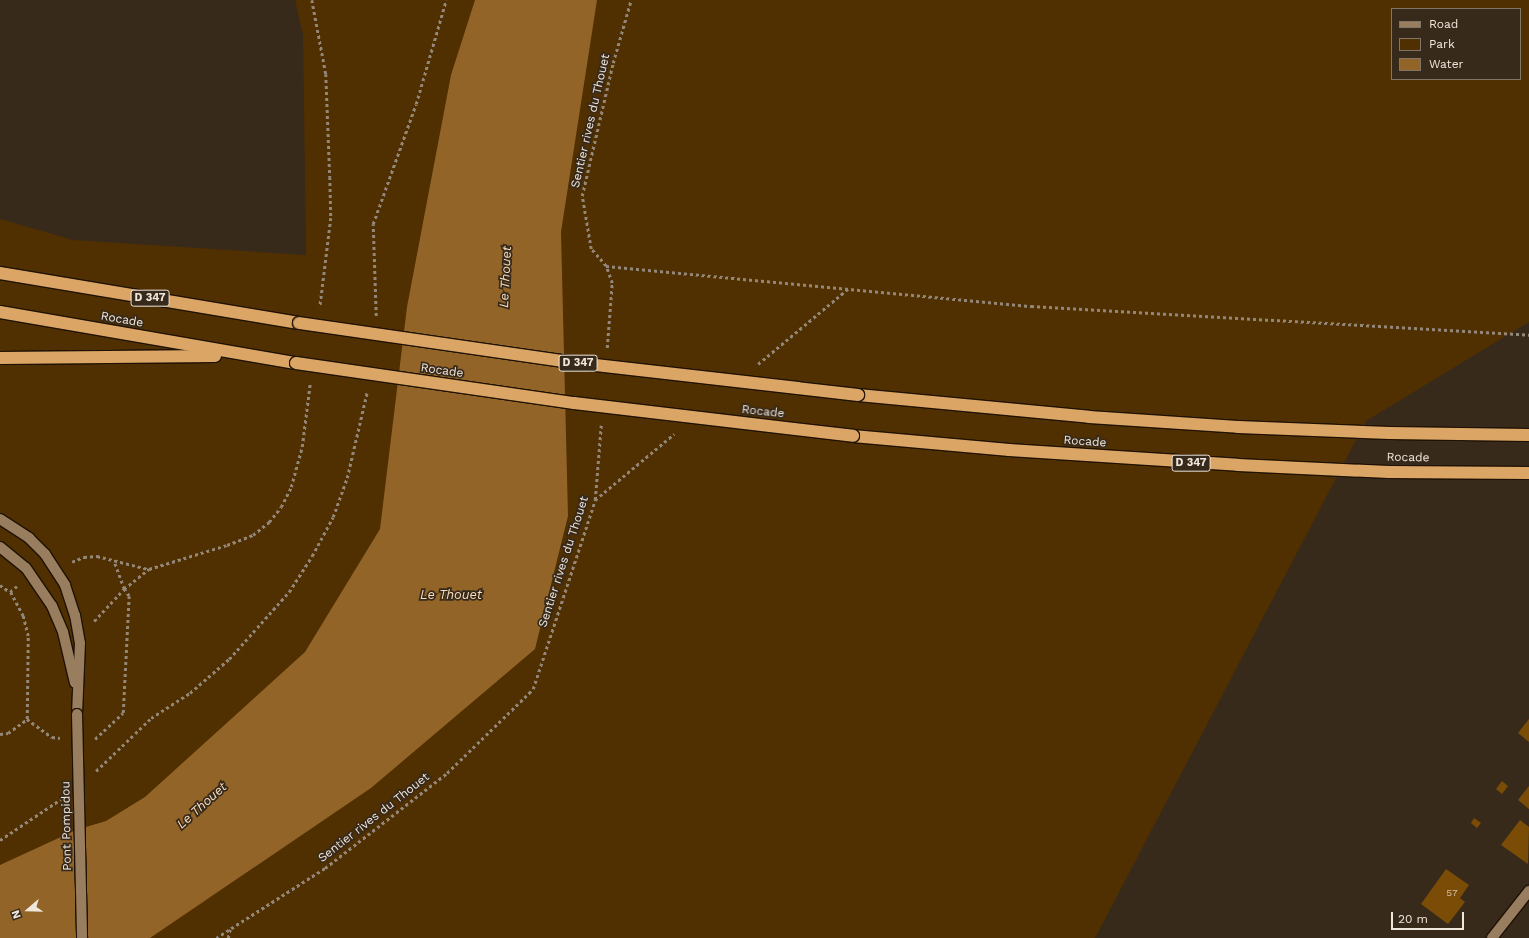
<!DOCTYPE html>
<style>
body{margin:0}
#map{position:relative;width:1529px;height:938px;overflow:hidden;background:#382a1b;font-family:"Work Sans",sans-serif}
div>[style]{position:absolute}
.green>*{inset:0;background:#502f00}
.water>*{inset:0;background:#936427}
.building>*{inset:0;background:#7a4c06}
.path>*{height:2.5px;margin-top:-1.25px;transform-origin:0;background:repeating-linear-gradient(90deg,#93877a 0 3px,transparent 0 6px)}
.roads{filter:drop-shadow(1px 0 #1f1204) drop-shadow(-1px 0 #1f1204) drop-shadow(0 1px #1f1204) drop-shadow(0 -1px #1f1204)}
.secondary>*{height:10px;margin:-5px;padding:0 5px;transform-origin:5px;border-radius:5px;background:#987d5e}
.highway>*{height:12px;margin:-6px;padding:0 6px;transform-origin:6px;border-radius:6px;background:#dba566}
.bridges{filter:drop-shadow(1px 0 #1f1204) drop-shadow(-1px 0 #1f1204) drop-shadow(0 1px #1f1204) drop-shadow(0 -1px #1f1204)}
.secondary-bridge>*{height:10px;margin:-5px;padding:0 5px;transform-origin:5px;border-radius:5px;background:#987d5e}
.highway-bridge>*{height:12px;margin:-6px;padding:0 6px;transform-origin:6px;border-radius:6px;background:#dba566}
span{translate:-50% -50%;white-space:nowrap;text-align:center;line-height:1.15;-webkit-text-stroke:3.5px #382a1b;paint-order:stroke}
.number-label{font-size:10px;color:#d2c0a6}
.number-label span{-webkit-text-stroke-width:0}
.shield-label span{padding:1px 3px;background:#382a1b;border:1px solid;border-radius:3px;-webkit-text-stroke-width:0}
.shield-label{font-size:11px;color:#efe6dc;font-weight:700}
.street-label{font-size:12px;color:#efe6dc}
.water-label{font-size:13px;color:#f8dcbd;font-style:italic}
.legend{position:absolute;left:1391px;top:8px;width:130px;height:72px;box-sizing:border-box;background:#382a1b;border:1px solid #817568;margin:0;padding:5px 7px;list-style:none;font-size:12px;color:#efe6dc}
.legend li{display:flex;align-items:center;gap:8px;height:20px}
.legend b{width:20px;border:1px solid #817568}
.north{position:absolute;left:8px;top:890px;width:40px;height:40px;-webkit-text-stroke:3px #382a1b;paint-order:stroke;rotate:250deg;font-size:11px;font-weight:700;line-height:16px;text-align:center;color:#efe6dc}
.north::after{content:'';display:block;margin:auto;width:14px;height:18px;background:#efe6dc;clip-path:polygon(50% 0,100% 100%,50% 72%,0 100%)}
.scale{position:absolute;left:1391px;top:912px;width:73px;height:18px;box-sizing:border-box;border:2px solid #efe6dc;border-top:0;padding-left:5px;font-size:12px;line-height:14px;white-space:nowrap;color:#efe6dc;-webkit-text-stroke:3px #382a1b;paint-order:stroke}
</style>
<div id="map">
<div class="green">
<div style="clip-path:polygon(evenodd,295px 0,1529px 0,1529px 322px,1366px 421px,1095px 938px,0 938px,0 219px,73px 240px,306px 255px,303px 35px,295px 0,1392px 9px,1520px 9px,1520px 79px,1392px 79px,1392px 9px)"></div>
</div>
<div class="water">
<div style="clip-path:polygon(475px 0,597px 0,561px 232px,568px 516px,535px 649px,371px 788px,150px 938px,0 938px,0 865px,76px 830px,106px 821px,145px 797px,305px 652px,380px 529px,407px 307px,451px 75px)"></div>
</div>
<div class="building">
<div style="clip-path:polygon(1529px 719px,1529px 742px,1518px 733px)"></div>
<div style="clip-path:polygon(1502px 781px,1508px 786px,1502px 794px,1496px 789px)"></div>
<div style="clip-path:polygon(1529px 786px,1529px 809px,1518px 800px)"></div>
<div style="clip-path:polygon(1474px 818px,1481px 823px,1477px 828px,1471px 823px)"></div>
<div style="clip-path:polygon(1520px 820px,1529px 827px,1528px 864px,1501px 845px)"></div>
<div style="clip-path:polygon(1446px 869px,1469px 885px,1460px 898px,1465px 902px,1448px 924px,1421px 904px)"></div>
</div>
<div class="path">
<div style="left:312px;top:0;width:75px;rotate:79.3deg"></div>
<div style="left:326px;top:74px;width:103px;rotate:87.8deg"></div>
<div style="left:330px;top:177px;width:41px;rotate:88.6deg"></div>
<div style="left:331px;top:218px;width:90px;rotate:97deg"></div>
<div style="left:606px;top:266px;width:427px;rotate:5.4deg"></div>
<div style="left:1031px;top:306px;width:499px;rotate:3.3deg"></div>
<div style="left:376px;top:316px;width:92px;rotate:-91.9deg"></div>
<div style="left:373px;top:224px;width:127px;rotate:-70.3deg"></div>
<div style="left:416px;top:104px;width:108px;rotate:-73.9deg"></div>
<div style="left:607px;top:348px;width:65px;rotate:-85.6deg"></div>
<div style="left:612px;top:283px;width:18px;rotate:-109deg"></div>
<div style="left:606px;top:266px;width:23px;rotate:-131deg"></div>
<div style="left:591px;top:249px;width:54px;rotate:-99.6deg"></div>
<div style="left:582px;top:196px;width:137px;rotate:-76.9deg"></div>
<div style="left:613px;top:63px;width:66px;rotate:-74.1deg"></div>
<div style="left:758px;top:364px;width:119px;rotate:-39.9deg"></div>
<div style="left:595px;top:500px;width:103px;rotate:-39.9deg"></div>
<div style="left:72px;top:562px;width:13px;rotate:-23deg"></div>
<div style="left:84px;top:557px;width:13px;rotate:-4deg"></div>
<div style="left:97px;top:556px;width:53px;rotate:14.3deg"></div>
<div style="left:0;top:585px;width:12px;rotate:35deg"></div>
<div style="left:94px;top:621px;width:44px;rotate:-46.8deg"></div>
<div style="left:124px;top:589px;width:29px;rotate:-110deg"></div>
<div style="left:27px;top:719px;width:31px;rotate:36deg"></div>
<div style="left:52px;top:737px;width:8px;rotate:7deg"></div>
<div style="left:0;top:734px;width:8px;rotate:-7deg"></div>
<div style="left:8px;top:733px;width:24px;rotate:-36deg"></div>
<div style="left:27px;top:719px;width:83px;rotate:-89.3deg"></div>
<div style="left:28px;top:636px;width:21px;rotate:-104deg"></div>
<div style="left:23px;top:616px;width:27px;rotate:-118deg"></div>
<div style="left:10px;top:592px;width:9px;rotate:-41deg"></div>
<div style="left:95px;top:739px;width:38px;rotate:-43deg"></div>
<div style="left:123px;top:713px;width:117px;rotate:-87.1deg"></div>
<div style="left:129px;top:596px;width:9px;rotate:-126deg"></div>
<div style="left:124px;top:589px;width:32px;rotate:-39deg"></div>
<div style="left:149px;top:569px;width:82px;rotate:-17.1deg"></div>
<div style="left:227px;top:545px;width:28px;rotate:-21deg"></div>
<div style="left:253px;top:535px;width:21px;rotate:-39deg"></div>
<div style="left:269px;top:522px;width:19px;rotate:-51deg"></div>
<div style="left:281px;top:507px;width:22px;rotate:-63deg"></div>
<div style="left:291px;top:487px;width:41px;rotate:-74.6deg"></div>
<div style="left:302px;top:447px;width:64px;rotate:-82.8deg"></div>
<div style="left:96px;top:771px;width:76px;rotate:-43.9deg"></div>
<div style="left:151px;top:718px;width:46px;rotate:-32.7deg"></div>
<div style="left:190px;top:693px;width:52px;rotate:-41.1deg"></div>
<div style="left:229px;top:659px;width:90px;rotate:-48.2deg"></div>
<div style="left:289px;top:592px;width:43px;rotate:-57.4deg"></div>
<div style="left:312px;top:556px;width:44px;rotate:-61.7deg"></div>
<div style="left:333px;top:517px;width:41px;rotate:-70.3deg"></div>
<div style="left:347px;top:478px;width:88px;rotate:-76.9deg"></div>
<div style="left:0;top:840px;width:73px;rotate:-33.9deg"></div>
<div style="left:216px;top:938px;width:130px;rotate:-32.7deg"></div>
<div style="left:325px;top:868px;width:155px;rotate:-37.9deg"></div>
<div style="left:447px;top:773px;width:120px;rotate:-44.3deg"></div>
<div style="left:533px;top:689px;width:199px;rotate:-71.8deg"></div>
<div style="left:595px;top:500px;width:75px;rotate:-85.4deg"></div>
<div style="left:228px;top:938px;width:9px;rotate:-77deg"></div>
</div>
<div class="roads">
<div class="secondary">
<div style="left:0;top:519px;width:35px;rotate:33deg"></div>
<div style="left:29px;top:538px;width:23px;rotate:45deg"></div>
<div style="left:45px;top:554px;width:37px;rotate:57deg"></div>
<div style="left:65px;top:585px;width:32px;rotate:72deg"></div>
<div style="left:75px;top:615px;width:28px;rotate:80deg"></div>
<div style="left:80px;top:643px;width:71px;rotate:92.4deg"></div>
<div style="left:0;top:547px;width:33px;rotate:39deg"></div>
<div style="left:26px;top:568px;width:46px;rotate:55.6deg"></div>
<div style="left:52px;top:606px;width:28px;rotate:67deg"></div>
<div style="left:63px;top:632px;width:52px;rotate:76.8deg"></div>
<div style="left:1492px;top:938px;width:60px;rotate:-51.8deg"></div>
</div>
<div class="highway">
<div style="left:0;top:273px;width:303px;rotate:9.5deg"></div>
<div style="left:0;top:312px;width:300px;rotate:9.8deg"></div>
<div style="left:0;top:358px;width:215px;rotate:-0.5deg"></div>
<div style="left:858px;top:395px;width:232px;rotate:5.4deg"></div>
<div style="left:1089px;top:417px;width:149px;rotate:3.8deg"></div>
<div style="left:1238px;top:427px;width:152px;rotate:2.3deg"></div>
<div style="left:1390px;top:433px;width:139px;rotate:0.8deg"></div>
<div style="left:853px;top:436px;width:157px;rotate:5.1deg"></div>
<div style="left:1009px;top:450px;width:229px;rotate:3.7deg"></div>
<div style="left:1238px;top:465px;width:151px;rotate:2.7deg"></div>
<div style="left:1389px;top:472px;width:140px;rotate:0.4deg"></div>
</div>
</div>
<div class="bridges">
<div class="secondary-bridge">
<div style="left:77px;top:714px;width:224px;rotate:88.7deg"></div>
</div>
<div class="highway-bridge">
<div style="left:299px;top:323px;width:282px;rotate:8.2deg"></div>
<div style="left:578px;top:363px;width:282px;rotate:6.5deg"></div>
<div style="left:296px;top:363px;width:281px;rotate:8.2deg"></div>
<div style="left:574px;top:403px;width:281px;rotate:6.7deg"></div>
</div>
</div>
<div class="number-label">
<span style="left:1452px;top:893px">57</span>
</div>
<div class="shield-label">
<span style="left:150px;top:298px">D 347</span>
<span style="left:578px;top:363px">D 347</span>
<span style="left:1191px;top:463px">D 347</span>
</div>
<div class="street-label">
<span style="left:591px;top:121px;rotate:-77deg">Sentier rives du Thouet</span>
<span style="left:122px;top:320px;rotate:10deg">Rocade</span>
<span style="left:442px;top:371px;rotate:8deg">Rocade</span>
<span style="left:763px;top:412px;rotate:6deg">Rocade</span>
<span style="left:1085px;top:442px;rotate:4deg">Rocade</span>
<span style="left:1408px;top:458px;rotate:1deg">Rocade</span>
<span style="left:564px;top:562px;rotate:-72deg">Sentier rives du Thouet</span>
<span style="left:374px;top:818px;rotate:-38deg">Sentier rives du Thouet</span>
<span style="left:67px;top:826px;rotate:-91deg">Pont Pompidou</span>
</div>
<div class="water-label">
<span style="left:506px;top:277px;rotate:-87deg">Le Thouet</span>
<span style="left:451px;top:595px">Le Thouet</span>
<span style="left:202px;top:806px;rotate:-42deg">Le Thouet</span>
</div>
<ul class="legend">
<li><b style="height:5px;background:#987d5e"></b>Road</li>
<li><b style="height:11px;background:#502f00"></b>Park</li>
<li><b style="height:11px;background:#936427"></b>Water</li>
</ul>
<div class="north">N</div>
<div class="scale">20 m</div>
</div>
